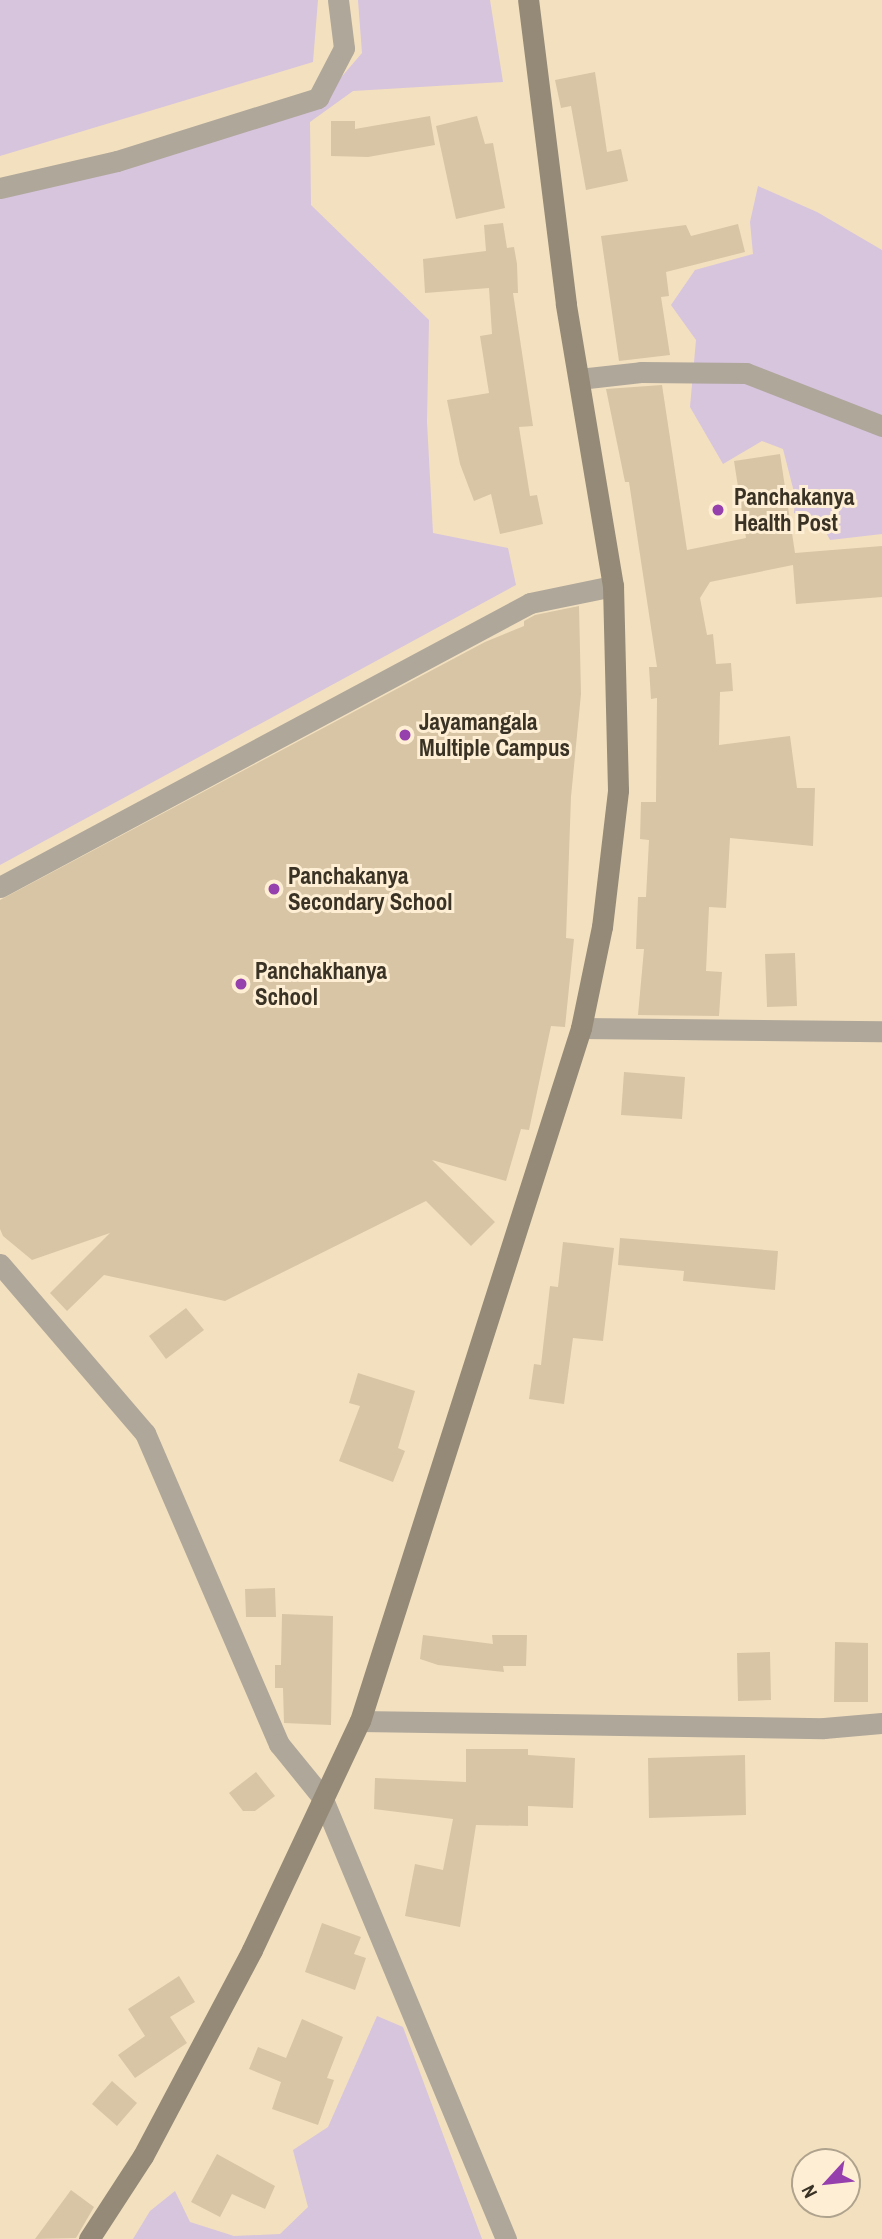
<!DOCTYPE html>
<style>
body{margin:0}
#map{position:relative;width:882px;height:2239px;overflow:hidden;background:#f3e0bf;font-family:"Archivo Narrow",sans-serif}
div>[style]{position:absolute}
.green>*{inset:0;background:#d7c4dd}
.building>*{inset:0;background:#d7c5a5}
.street>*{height:21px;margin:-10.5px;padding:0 10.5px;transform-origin:10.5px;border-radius:10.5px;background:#afa79a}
.secondary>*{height:21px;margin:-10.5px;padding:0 10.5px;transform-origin:10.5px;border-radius:10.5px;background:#958a77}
.dots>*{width:19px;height:19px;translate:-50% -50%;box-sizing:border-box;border:4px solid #fdeed4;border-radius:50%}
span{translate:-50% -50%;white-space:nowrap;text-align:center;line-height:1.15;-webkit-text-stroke:6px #fdeed4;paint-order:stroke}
.poi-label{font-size:23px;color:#393225;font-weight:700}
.left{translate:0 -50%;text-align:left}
.north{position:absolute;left:791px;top:2148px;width:70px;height:70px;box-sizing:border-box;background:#fdeed4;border:2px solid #afa38e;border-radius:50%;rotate:243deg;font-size:19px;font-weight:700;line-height:28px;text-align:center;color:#393225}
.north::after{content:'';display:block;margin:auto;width:24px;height:32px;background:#9640ae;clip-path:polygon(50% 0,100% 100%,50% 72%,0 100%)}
</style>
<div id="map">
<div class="green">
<div style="clip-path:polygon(0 0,318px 0,313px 62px,0 156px)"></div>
<div style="clip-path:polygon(358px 0,490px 0,503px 82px,353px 91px,310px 122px,311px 205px,429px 320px,427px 422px,433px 533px,508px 548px,516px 585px,0 865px,0 199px,105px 173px,313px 110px,362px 53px)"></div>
<div style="clip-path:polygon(758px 186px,817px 212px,882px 250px,882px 534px,830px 540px,820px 521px,794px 513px,795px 496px,783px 449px,762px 441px,723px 464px,690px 407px,696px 340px,671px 305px,695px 270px,753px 254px,750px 222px)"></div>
<div style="clip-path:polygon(377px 2016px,403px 2027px,482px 2239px,133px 2239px,150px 2211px,175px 2191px,190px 2222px,234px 2236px,280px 2234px,308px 2207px,293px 2150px,328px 2127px)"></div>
</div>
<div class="building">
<div style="clip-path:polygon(595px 72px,607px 152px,621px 149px,628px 181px,586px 190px,571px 106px,561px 108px,555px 80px)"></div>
<div style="clip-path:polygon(430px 116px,435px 145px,368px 157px,331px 156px,331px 121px,355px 121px,355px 129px)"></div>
<div style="clip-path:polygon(477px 116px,485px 144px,493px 143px,505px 208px,456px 219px,436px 126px)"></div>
<div style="clip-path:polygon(503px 223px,507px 248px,514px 247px,517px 264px,518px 293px,513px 293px,533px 426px,519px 427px,530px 496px,537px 495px,543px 524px,500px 534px,491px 494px,474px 501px,460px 464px,447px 400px,489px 393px,480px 336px,492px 334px,489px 288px,425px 293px,423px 259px,486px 251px,484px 225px)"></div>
<div style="clip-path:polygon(738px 224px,745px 252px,666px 272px,669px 296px,661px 297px,670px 355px,619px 361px,601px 236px,686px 225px,691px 236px)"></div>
<div style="clip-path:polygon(662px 385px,687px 550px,746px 538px,734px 461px,780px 454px,795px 553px,882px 546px,882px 597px,796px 604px,793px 565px,710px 582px,700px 598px,707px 635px,713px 634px,716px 664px,731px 663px,733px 691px,720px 692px,719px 745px,790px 736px,797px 788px,815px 788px,813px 846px,730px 838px,726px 908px,709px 907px,706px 971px,722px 972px,719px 1016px,638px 1015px,644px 949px,636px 949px,638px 897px,646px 897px,649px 840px,640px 839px,641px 802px,656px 802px,657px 698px,651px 699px,649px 667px,657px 667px,629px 482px,625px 482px,606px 389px)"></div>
<div style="clip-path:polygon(579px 606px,581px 694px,571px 797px,566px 938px,574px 939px,565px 1027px,551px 1026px,529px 1130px,521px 1129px,506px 1181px,432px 1160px,495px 1222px,471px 1246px,426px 1201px,225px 1301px,104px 1275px,67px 1311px,50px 1293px,110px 1233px,32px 1260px,3px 1236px,0 1229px,0 900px,485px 642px,524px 626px,524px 621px,535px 615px)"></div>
<div style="clip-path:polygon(795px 953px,797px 1006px,767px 1007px,765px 954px)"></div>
<div style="clip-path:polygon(624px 1072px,685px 1077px,682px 1119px,621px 1115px)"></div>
<div style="clip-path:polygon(620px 1238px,778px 1251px,775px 1290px,683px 1281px,684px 1271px,618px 1265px)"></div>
<div style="clip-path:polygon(563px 1242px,614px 1248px,603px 1341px,573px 1338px,564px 1404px,529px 1399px,534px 1364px,541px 1365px,550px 1286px,558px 1287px)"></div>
<div style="clip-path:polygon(186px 1308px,204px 1330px,166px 1359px,149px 1336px)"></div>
<div style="clip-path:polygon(358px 1373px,415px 1391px,398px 1448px,405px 1451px,393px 1482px,339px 1461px,360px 1406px,349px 1403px)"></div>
<div style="clip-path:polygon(275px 1588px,276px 1617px,246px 1617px,245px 1589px)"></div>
<div style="clip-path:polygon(282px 1614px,333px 1616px,331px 1725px,284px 1723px,283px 1688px,275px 1688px,275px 1665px,281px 1665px)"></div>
<div style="clip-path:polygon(423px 1635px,493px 1644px,492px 1635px,527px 1635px,526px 1666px,503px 1666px,504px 1672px,438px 1665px,420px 1659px)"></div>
<div style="clip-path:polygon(835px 1642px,868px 1643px,868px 1702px,834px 1702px)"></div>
<div style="clip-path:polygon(770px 1652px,771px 1700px,738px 1701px,737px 1653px)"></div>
<div style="clip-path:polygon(466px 1749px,528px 1749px,528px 1755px,575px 1758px,573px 1808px,528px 1806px,528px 1826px,476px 1825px,460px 1927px,405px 1916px,415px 1864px,443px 1870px,453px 1819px,374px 1809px,375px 1778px,466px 1782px)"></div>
<div style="clip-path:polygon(745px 1755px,746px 1815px,649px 1818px,648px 1758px)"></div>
<div style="clip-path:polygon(256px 1772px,275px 1796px,255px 1811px,243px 1811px,229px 1793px)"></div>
<div style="clip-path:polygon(322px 1923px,361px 1937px,354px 1954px,366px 1958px,355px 1990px,305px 1972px)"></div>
<div style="clip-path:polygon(179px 1976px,195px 2002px,170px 2017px,187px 2043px,135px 2078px,118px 2055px,145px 2036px,128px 2009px)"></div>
<div style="clip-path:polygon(302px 2019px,343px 2037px,327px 2078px,334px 2080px,318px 2125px,272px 2109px,281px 2082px,249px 2069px,258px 2047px,286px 2058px)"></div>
<div style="clip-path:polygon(112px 2081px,137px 2103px,117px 2126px,92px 2104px)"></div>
<div style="clip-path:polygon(217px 2154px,275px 2186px,265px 2209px,232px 2194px,220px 2217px,191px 2202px)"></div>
<div style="clip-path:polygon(71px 2190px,94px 2207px,76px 2238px,35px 2239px)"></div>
</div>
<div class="street">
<div style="left:0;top:188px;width:120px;rotate:-13deg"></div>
<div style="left:117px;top:161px;width:211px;rotate:-17.4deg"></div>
<div style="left:318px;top:98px;width:56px;rotate:-62.5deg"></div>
<div style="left:344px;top:48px;width:48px;rotate:-97.1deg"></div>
<div style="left:579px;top:379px;width:62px;rotate:-6.4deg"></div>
<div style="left:641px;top:372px;width:105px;rotate:0.5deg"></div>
<div style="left:746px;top:373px;width:146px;rotate:21.3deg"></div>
<div style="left:0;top:887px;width:601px;rotate:-28.18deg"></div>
<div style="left:530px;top:603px;width:85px;rotate:-11.6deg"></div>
<div style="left:581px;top:1028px;width:301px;rotate:0.6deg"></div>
<div style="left:0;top:1264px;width:223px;rotate:49.4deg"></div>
<div style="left:145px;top:1433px;width:339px;rotate:66.7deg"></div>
<div style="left:279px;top:1744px;width:68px;rotate:50.9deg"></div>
<div style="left:322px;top:1797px;width:479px;rotate:67.4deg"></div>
<div style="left:360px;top:1721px;width:464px;rotate:0.9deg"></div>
<div style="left:824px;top:1728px;width:58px;rotate:-4.9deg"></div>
</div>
<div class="secondary">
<div style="left:89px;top:2239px;width:99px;rotate:-57deg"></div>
<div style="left:143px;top:2156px;width:233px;rotate:-62.1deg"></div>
<div style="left:252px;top:1950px;width:253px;rotate:-64.8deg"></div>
<div style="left:360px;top:1721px;width:727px;rotate:-72.31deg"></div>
<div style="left:581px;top:1028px;width:103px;rotate:-78.3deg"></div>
<div style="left:602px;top:927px;width:138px;rotate:-83.3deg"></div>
<div style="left:618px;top:790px;width:204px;rotate:-91.4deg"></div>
<div style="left:613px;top:586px;width:286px;rotate:-99.5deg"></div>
<div style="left:566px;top:304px;width:306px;rotate:-97.1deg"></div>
</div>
<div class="dots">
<div style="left:718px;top:510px;background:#9640ae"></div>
<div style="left:405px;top:735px;background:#9640ae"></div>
<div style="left:274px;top:889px;background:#9640ae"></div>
<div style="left:241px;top:984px;background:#9640ae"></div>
</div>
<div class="poi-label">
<span class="left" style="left:734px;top:510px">Panchakanya<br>Health Post</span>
<span class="left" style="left:419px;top:735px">Jayamangala<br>Multiple Campus</span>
<span class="left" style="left:288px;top:889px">Panchakanya<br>Secondary School</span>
<span class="left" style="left:255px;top:984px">Panchakhanya<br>School</span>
</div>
<div class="north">N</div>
</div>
